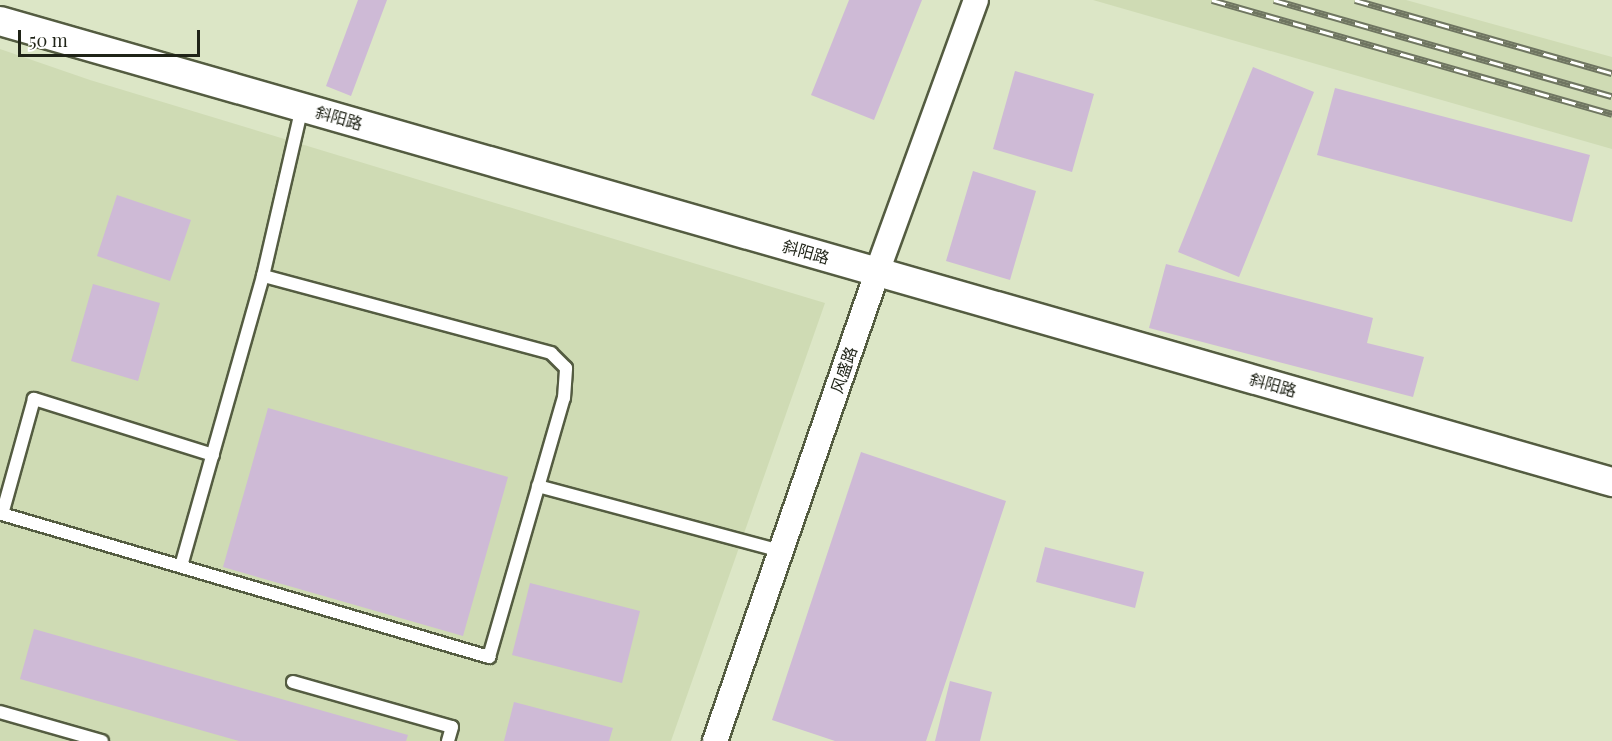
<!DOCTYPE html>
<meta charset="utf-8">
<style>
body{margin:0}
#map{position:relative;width:1612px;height:741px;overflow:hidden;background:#dce6c6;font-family:"Playfair Display","Noto Sans SC",serif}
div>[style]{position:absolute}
.built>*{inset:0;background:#cfdbb4}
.building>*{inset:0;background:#cebad6}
.roads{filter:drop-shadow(2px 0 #545c41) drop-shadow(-2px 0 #545c41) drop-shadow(0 2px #545c41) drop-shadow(0 -2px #545c41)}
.service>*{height:12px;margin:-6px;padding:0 6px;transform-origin:6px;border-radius:6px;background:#fff}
.minor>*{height:24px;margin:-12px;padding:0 12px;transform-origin:12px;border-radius:12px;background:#fff}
.tertiary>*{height:28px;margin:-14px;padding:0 14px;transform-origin:14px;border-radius:14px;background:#fff}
.rail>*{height:7px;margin-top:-3.5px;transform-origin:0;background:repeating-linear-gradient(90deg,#fff 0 14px,#6f7561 0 28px);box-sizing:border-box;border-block:2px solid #6f7561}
span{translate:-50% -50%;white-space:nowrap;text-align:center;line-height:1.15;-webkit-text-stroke:4.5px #fff;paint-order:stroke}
.street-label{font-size:16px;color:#1f2317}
.scale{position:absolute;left:18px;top:30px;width:182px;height:27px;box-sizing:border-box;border:3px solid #1f2317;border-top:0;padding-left:8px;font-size:18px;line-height:21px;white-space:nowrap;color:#1f2317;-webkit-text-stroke:4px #fff;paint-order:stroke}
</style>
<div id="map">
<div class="built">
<div style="clip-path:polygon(1093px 0,1406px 0,1612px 57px,1612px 149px)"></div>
<div style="clip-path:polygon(0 49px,90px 80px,825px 303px,671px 741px,0 741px)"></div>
</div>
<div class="building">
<div style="clip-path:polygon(358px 0,387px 0,351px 96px,326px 86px)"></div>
<div style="clip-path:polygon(849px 0,922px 0,874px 120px,811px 95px)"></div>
<div style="clip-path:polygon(1253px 67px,1314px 92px,1239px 277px,1178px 252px)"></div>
<div style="clip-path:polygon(1015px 71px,1094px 94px,1072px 172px,993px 149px)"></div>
<div style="clip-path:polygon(1335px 88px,1590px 155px,1572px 222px,1317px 155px)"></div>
<div style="clip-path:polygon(973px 171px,1036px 191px,1010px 280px,946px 261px)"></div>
<div style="clip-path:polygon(117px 195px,191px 220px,170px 281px,97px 256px)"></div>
<div style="clip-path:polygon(1166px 264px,1373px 318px,1367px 343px,1424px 357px,1413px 397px,1149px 328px)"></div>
<div style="clip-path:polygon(93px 284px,160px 303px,138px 381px,71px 361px)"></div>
<div style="clip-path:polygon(268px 408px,508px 477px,463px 636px,223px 567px)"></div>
<div style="clip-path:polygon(861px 452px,1006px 501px,926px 741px,835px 741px,772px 720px)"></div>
<div style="clip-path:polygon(1045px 547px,1144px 572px,1135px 608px,1036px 582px)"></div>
<div style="clip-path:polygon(530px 583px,640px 611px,622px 683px,512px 655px)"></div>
<div style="clip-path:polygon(34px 629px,408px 735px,406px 741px,239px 741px,20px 679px)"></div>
<div style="clip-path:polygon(950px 681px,992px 692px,980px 741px,935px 741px)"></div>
<div style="clip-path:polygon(514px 702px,613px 728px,609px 741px,504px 741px)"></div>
</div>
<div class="roads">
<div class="service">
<div style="left:213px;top:455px;width:188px;rotate:-162.6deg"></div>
<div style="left:34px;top:399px;width:119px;rotate:105.5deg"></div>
<div style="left:2px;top:514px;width:508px;rotate:16.36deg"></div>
<div style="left:489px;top:657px;width:270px;rotate:-73.9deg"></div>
<div style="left:564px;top:398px;width:30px;rotate:-86deg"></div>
<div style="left:566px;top:368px;width:21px;rotate:-135deg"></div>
<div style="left:551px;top:353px;width:298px;rotate:-165deg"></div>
<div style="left:538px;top:486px;width:252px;rotate:15deg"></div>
<div style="left:181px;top:566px;width:301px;rotate:-74.2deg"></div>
<div style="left:263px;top:276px;width:173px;rotate:-77deg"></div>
<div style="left:293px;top:682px;width:165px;rotate:15.8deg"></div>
<div style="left:452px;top:727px;width:15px;rotate:106deg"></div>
<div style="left:0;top:712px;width:106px;rotate:15.9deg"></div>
</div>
<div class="minor">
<div style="left:715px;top:741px;width:496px;rotate:-70.9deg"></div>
<div style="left:877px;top:272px;width:289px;rotate:-70deg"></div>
</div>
<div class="tertiary">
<div style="left:0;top:21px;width:1677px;rotate:15.96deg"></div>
</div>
</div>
<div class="rail">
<div style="left:1212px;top:0;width:416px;rotate:15.9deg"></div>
<div style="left:1274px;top:0;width:351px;rotate:15.9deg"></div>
<div style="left:1355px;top:0;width:267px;rotate:15.9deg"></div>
</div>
<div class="street-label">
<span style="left:339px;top:118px;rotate:16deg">斜阳路</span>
<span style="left:806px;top:252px;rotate:16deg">斜阳路</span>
<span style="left:844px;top:370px;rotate:-71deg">风盛路</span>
<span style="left:1273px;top:385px;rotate:16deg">斜阳路</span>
</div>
<div class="scale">50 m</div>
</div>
